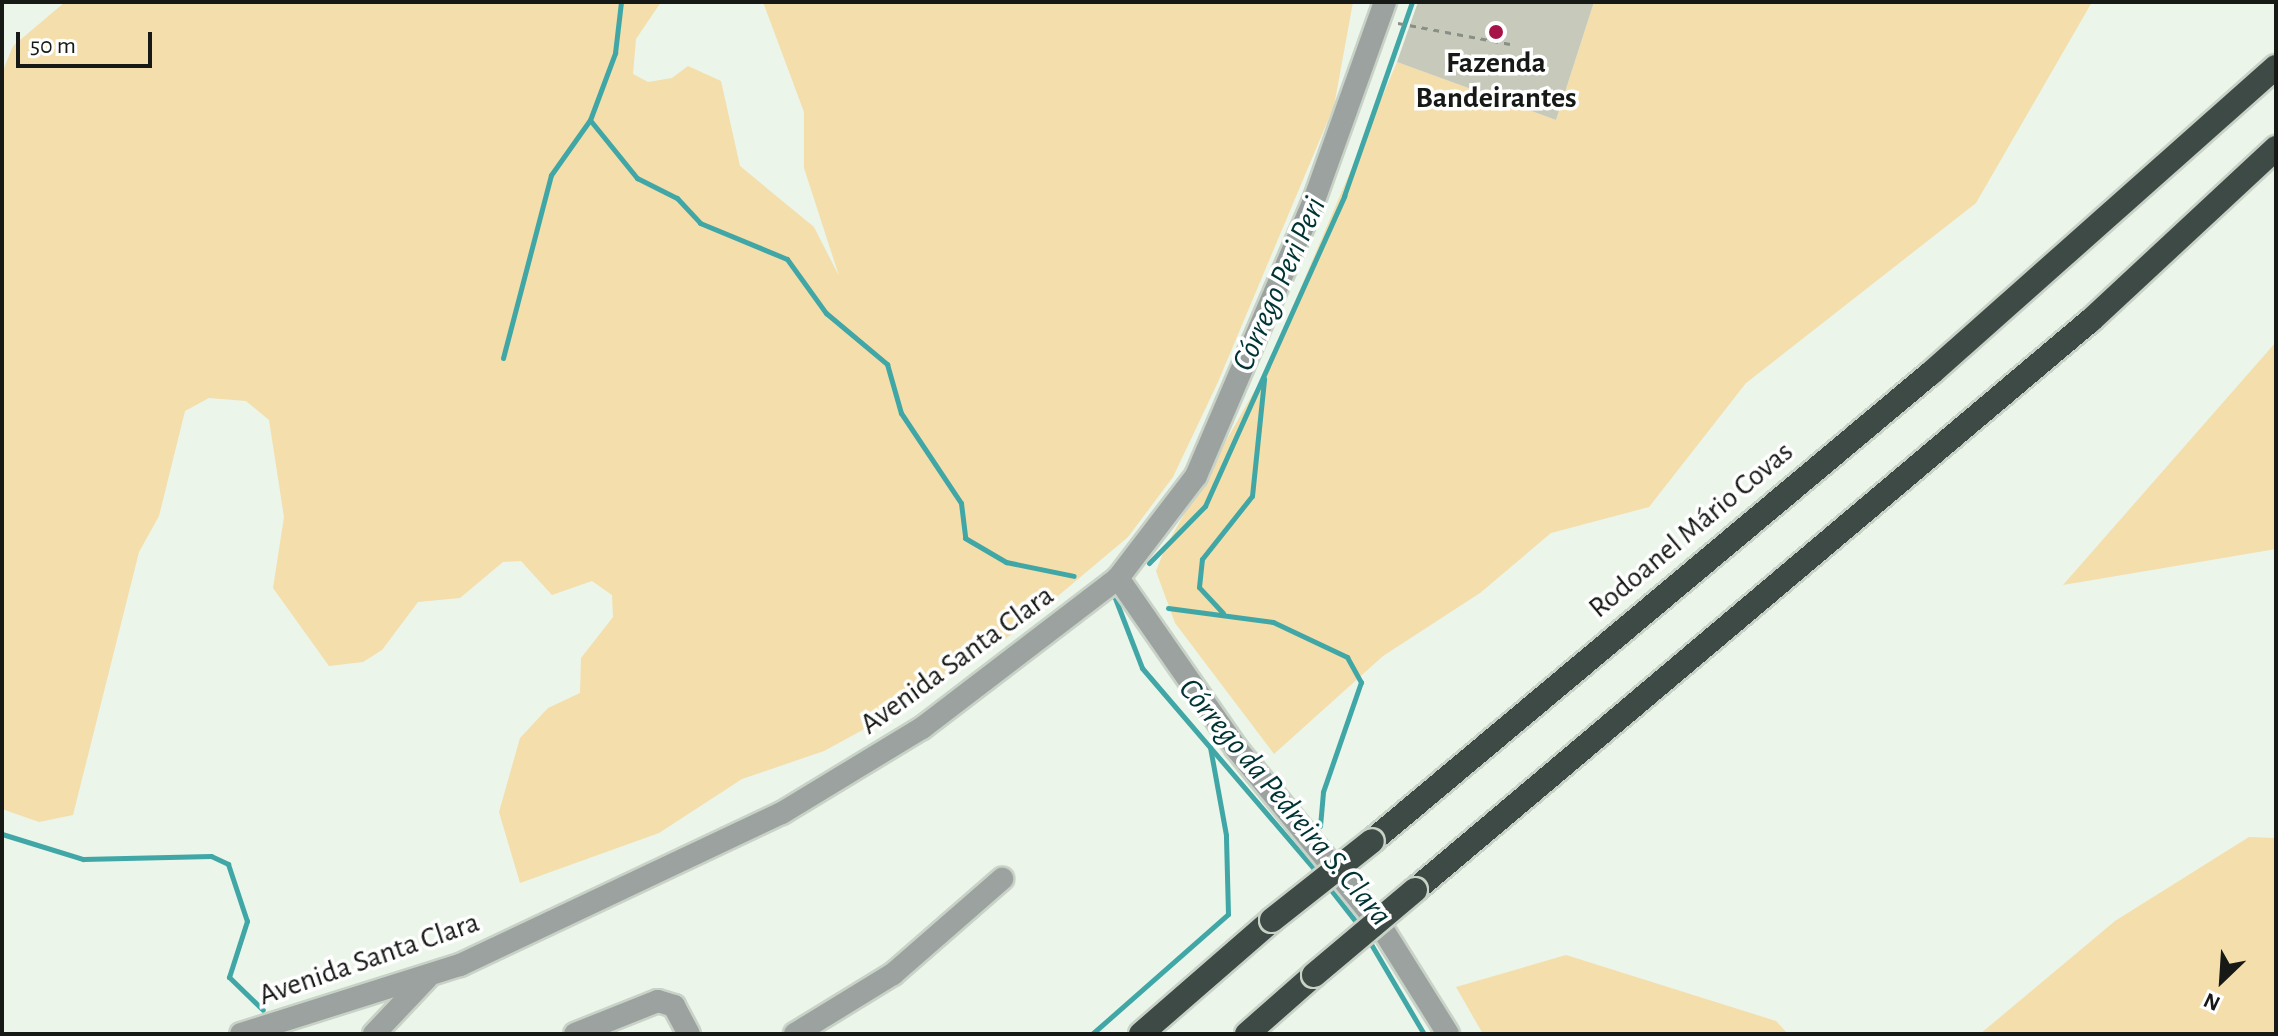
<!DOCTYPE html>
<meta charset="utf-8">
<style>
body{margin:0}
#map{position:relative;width:2278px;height:1036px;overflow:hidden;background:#ebf5e9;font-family:"Alegreya Sans",sans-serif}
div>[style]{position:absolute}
.green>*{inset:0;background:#f4deab}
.stream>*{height:5px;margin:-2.5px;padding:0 2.5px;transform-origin:2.5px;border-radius:2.5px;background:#40a7a6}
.building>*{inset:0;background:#c7c9bb}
.path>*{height:3px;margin-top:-1.5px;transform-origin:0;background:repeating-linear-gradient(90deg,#888f86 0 6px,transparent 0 12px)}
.roads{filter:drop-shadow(2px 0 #c9d2c7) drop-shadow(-2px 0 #c9d2c7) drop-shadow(0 2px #c9d2c7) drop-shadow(0 -2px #c9d2c7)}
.minor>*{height:22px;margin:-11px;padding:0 11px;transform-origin:11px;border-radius:11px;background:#9ba29f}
.highway>*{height:24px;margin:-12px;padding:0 12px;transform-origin:12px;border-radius:12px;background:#3d4a45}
.bridges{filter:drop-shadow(2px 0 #c9d2c7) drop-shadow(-2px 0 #c9d2c7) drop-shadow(0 2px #c9d2c7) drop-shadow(0 -2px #c9d2c7)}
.highway-bridge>*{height:24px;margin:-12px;padding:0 12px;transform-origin:12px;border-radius:12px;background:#3d4a45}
.dots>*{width:22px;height:22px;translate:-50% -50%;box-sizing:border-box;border:4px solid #fff;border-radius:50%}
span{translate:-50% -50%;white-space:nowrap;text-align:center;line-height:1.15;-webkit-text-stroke:7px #fff;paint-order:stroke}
.poi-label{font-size:30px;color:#161915;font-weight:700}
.street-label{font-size:30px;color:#161915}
.water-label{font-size:32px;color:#033;font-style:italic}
.frame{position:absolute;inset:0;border:4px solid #161915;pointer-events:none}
.north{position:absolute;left:2182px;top:940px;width:80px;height:80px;-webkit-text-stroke:6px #fff;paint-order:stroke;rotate:205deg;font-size:22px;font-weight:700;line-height:32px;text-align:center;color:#161915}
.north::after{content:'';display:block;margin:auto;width:28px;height:36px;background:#161915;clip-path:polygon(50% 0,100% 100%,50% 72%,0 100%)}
.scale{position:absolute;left:16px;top:32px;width:136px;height:36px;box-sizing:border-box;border:4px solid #161915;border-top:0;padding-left:10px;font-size:24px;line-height:28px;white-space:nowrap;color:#161915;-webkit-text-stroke:6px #fff;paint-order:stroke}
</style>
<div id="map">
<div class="green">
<div style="clip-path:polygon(65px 2px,661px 2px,636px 39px,633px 74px,648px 82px,672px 78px,688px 66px,721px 81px,740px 166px,814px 227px,839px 276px,804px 168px,804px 112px,763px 2px,1353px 2px,1334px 106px,1218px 382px,1173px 477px,1128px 537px,1015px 632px,905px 707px,824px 751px,742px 779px,659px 833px,520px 883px,499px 812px,520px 738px,548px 708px,580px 693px,581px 658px,613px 617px,612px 595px,592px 581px,552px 595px,521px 561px,503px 562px,460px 598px,418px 602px,382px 650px,363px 662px,329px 666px,273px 588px,284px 517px,269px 420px,246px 401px,209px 398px,185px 411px,159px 516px,139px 552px,73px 815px,39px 822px,2px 809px,2px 73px,13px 46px)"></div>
<div style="clip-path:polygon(1594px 2px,2092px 2px,1976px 203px,1746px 383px,1649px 507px,1551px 533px,1480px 593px,1383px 656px,1274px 754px,1175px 623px,1156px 571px,1166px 546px,1263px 376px,1397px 62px,1556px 120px)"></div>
<div style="clip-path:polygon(2276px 342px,2276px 549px,2063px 585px)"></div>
<div style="clip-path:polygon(2249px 837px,2276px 838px,2276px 1034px,1980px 1034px,2115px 921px)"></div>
<div style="clip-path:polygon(1566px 955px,1776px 1021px,1788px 1034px,1483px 1034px,1456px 987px)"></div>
</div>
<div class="stream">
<div style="left:590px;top:120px;width:75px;rotate:51deg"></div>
<div style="left:637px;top:178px;width:45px;rotate:26.6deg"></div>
<div style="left:677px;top:198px;width:34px;rotate:47deg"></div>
<div style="left:700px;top:223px;width:94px;rotate:22.5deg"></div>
<div style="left:787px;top:259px;width:67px;rotate:54.2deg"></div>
<div style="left:826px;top:313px;width:80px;rotate:39.9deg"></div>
<div style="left:887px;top:364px;width:51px;rotate:74.1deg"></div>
<div style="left:901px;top:413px;width:108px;rotate:56.3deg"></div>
<div style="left:961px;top:503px;width:35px;rotate:83deg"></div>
<div style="left:965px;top:538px;width:48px;rotate:30.3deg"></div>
<div style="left:1006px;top:562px;width:69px;rotate:11.6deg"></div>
<div style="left:503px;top:358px;width:189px;rotate:-75.3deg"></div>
<div style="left:551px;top:175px;width:67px;rotate:-54.7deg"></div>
<div style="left:590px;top:120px;width:72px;rotate:-69.5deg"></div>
<div style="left:615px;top:53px;width:51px;rotate:-83.3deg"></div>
<div style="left:1149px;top:563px;width:80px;rotate:-45.5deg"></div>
<div style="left:1205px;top:506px;width:340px;rotate:-65.8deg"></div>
<div style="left:1344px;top:196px;width:206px;rotate:-70.7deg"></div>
<div style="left:1115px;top:598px;width:75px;rotate:68.9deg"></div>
<div style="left:1142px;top:668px;width:270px;rotate:49.4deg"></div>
<div style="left:1168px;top:608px;width:106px;rotate:7.6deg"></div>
<div style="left:1273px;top:622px;width:82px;rotate:25.3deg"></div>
<div style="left:1347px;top:657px;width:29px;rotate:61deg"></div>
<div style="left:1361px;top:682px;width:116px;rotate:109.1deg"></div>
<div style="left:1323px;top:792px;width:34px;rotate:95deg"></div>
<div style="left:1223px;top:613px;width:35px;rotate:-133deg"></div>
<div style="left:1199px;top:587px;width:28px;rotate:-84deg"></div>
<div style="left:1202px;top:559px;width:80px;rotate:-51.6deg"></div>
<div style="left:1252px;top:496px;width:118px;rotate:-84.1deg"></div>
<div style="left:2px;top:834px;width:85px;rotate:17.2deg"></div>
<div style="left:83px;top:859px;width:128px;rotate:-1.3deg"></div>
<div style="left:211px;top:856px;width:19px;rotate:25deg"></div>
<div style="left:228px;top:864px;width:60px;rotate:71.6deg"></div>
<div style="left:247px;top:921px;width:59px;rotate:107.8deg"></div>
<div style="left:229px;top:977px;width:47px;rotate:44.1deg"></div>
<div style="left:1327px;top:885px;width:53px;rotate:51.8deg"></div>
<div style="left:1368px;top:939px;width:110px;rotate:59.5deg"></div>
<div style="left:1092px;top:1034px;width:181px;rotate:-41.4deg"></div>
<div style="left:1228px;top:914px;width:79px;rotate:-91.5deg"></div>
<div style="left:1226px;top:835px;width:89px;rotate:-100.3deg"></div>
</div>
<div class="building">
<div style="clip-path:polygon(1418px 2px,1594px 2px,1556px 120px,1397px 62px)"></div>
</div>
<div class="path">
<div style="left:1398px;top:23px;width:114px;rotate:10.6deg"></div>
</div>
<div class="roads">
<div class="minor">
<div style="left:1118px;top:578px;width:207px;rotate:55.2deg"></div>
<div style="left:1236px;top:748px;width:228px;rotate:50.9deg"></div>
<div style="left:1380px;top:925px;width:128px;rotate:58deg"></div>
<div style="left:241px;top:1034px;width:230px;rotate:-17.5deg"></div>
<div style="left:460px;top:965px;width:356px;rotate:-25.3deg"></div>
<div style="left:782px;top:813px;width:164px;rotate:-31.3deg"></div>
<div style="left:922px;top:728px;width:247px;rotate:-37.4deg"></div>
<div style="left:1118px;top:578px;width:128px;rotate:-52.6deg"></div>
<div style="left:1196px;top:476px;width:294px;rotate:-66.8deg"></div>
<div style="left:1312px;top:206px;width:217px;rotate:-70.3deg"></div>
<div style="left:374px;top:1034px;width:76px;rotate:-46.6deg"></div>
<div style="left:575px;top:1034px;width:89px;rotate:-21.7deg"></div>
<div style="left:658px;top:1001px;width:17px;rotate:17deg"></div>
<div style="left:674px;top:1006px;width:32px;rotate:62deg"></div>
<div style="left:795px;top:1034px;width:115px;rotate:-31.5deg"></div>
<div style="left:893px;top:974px;width:145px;rotate:-41.1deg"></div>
</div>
<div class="highway">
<div style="left:1372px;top:841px;width:729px;rotate:-39.94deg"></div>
<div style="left:1931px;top:373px;width:461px;rotate:-41.6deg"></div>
<div style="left:1415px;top:890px;width:884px;rotate:-40.14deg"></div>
<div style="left:2091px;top:320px;width:253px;rotate:-42.9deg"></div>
<div style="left:1141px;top:1034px;width:174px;rotate:-41deg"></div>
<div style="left:1247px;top:1034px;width:89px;rotate:-41.4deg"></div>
</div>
</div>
<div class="bridges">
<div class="highway-bridge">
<div style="left:1272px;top:920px;width:127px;rotate:-38.3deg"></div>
<div style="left:1314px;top:975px;width:132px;rotate:-40.1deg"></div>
</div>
</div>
<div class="dots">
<div style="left:1496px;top:32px;background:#a71247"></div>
</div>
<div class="poi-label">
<span style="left:1496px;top:80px">Fazenda<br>Bandeirantes</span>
</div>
<div class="street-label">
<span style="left:1691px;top:530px;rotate:-40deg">Rodoanel Mário Covas</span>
<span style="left:957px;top:660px;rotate:-36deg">Avenida Santa Clara</span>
<span style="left:369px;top:959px;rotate:-19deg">Avenida Santa Clara</span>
</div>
<div class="water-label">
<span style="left:1279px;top:284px;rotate:-66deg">Córrego Peri Peri</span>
<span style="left:1285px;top:802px;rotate:50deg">Córrego da Pedreira S. Clara</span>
</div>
<div class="frame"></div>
<div class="north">N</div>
<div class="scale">50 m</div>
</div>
